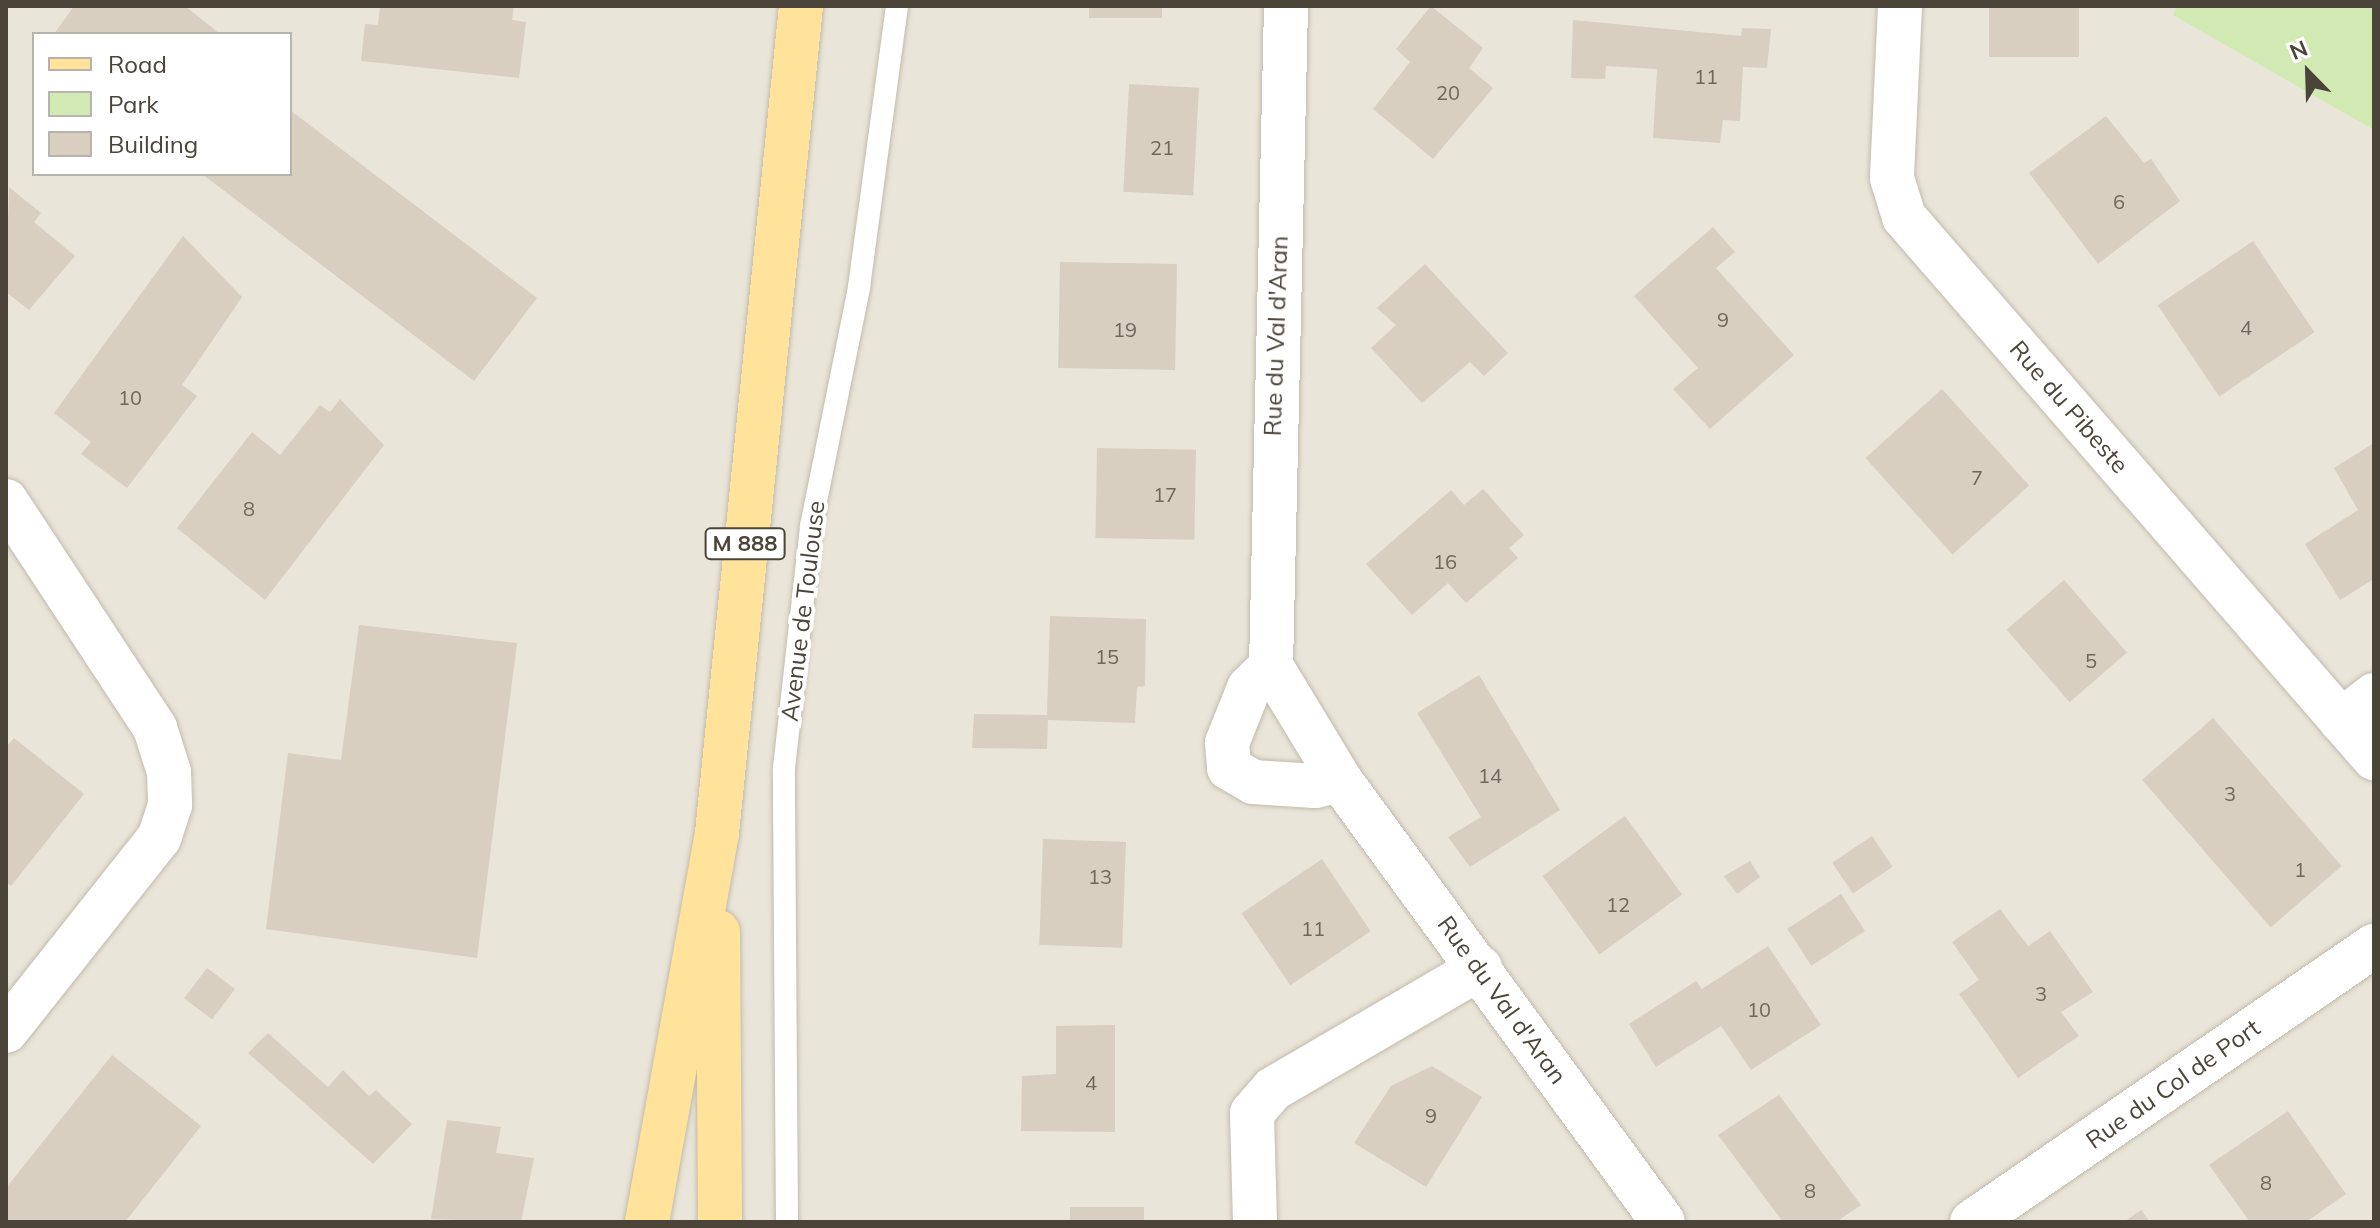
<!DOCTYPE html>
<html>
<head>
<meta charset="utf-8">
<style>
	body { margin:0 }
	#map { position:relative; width:2380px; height:1228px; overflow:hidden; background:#f6f3eb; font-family:Mulish,sans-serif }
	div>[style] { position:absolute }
	.residential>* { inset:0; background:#eae5d9 }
	.green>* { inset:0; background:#d1eab4 }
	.building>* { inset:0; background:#d8cfc0; transform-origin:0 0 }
	.roads { filter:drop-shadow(0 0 2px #c2bbad) drop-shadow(0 0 2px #c2bbad) }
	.service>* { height:22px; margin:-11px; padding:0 11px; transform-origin:11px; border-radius:11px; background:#fff }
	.minor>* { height:44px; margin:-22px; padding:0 22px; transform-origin:22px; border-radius:22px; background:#fff }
	.primary>* { height:44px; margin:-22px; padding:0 22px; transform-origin:22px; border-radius:22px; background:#ffe39b }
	span { translate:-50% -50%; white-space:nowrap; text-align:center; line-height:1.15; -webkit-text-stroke:8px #fff; paint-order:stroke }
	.number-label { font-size:20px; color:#6e675b }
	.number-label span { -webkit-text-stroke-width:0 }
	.shield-label span { padding:2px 6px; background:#fff; border:2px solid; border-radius:6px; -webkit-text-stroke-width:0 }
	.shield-label { font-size:22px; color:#4a4439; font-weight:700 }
	.street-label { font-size:24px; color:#4a4439 }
	.frame { position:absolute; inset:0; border:8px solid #4a4439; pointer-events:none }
	.legend { position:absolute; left:32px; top:32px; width:260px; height:144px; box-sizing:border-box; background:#fff; border:2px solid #b7b4b0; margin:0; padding:10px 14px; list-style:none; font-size:24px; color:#4a4439 }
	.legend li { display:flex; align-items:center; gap:16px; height:40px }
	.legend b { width:40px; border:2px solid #b7b4b0 }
	.north { position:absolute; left:2268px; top:32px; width:80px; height:80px; -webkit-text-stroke:6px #fff; paint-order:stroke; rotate:337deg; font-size:22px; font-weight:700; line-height:32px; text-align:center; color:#4a4439 }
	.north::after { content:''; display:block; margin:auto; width:28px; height:36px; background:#4a4439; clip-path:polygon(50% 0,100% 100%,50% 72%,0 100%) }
</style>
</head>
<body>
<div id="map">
	<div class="residential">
		<i style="clip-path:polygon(evenodd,6px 6px,2374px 6px,2374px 1222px,6px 1222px,6px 6px,34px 34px,290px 34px,290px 174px,34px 174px,34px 34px)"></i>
	</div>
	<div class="green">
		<i style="clip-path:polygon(2178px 6px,2374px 6px,2374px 130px,2173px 15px)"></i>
	</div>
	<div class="building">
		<i style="clip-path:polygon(74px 6px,185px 6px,220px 34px,54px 34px)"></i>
		<i style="clip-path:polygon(380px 6px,514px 6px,512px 20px,526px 22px,519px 78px,361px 61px,365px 24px,378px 25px)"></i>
		<i style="left:1089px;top:6px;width:73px;height:12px"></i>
		<i style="clip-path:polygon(1431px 6px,1483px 48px,1469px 68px,1493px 88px,1433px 159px,1373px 109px,1410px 62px,1396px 49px)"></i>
		<i style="left:1989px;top:6px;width:90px;height:51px"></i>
		<i style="clip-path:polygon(1573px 20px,1741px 36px,1742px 28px,1771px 29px,1767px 68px,1743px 67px,1740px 121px,1723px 120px,1720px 143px,1653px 138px,1657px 69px,1606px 66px,1605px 79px,1571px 78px)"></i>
		<i style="left:1129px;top:84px;width:70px;height:108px;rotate:3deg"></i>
		<i style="clip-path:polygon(290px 110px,537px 298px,474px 381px,202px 174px,290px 174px)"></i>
		<i style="clip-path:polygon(2106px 116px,2144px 163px,2151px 159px,2180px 201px,2098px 264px,2029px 173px)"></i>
		<i style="clip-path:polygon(9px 187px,41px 213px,34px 222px,75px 256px,29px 310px,6px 292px)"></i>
		<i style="clip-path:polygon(1713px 227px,1735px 252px,1716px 268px,1794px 355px,1710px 429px,1673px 389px,1698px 368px,1634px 296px)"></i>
		<i style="clip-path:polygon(183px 236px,242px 297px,182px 385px,197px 396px,127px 488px,81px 454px,91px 442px,54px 413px)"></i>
		<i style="left:2253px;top:241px;width:110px;height:115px;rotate:56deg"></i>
		<i style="left:1060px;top:262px;width:117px;height:106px;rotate:1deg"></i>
		<i style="clip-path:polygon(1425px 264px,1508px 353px,1484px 376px,1470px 362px,1422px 403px,1371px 348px,1396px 325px,1377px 308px)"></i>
		<i style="left:1942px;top:389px;width:130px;height:103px;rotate:48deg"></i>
		<i style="clip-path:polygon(340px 399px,384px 445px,265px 600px,177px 528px,252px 432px,280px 455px,320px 405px,330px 412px)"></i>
		<i style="clip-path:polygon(2374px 443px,2374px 579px,2340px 600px,2305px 544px,2358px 510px,2334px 468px)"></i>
		<i style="left:1097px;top:448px;width:99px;height:90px;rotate:1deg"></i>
		<i style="clip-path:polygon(1483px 489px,1524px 535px,1509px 548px,1518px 558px,1466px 603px,1448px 583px,1412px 615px,1366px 564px,1451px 490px,1464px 505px)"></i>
		<i style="left:2064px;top:580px;width:96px;height:76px;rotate:49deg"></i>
		<i style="clip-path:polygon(1050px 616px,1146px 619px,1145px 686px,1137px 687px,1135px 723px,1048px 720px,1047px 749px,972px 748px,974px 714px,1047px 715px)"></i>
		<i style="clip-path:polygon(359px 625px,517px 643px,477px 958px,266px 929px,288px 753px,341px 760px)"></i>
		<i style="clip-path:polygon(1479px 675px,1560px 810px,1470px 867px,1448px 837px,1481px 817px,1417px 713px)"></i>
		<i style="left:2213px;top:718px;width:196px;height:94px;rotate:49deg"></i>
		<i style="clip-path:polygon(14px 738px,84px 794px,11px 886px,6px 882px,6px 747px)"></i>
		<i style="left:1625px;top:816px;width:97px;height:102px;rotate:54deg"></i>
		<i style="left:1872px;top:836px;width:37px;height:48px;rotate:56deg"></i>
		<i style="left:1043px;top:839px;width:83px;height:106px;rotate:2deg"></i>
		<i style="left:1322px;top:859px;width:87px;height:97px;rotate:56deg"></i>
		<i style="clip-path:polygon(1750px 861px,1760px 877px,1737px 894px,1724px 876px)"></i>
		<i style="left:1841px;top:894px;width:44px;height:64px;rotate:57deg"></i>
		<i style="clip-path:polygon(2000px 909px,2028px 946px,2050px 931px,2093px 992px,2061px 1012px,2079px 1036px,2018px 1078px,1959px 994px,1979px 980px,1952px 942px)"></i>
		<i style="clip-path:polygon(1768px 946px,1821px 1025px,1751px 1070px,1721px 1026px,1656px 1067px,1629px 1024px,1696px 981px,1702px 989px)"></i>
		<i style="left:207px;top:968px;width:35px;height:38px;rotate:37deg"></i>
		<i style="clip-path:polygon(1115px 1025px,1115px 1132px,1021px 1131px,1022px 1076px,1056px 1074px,1056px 1026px)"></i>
		<i style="clip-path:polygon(268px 1033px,328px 1087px,343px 1070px,369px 1096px,376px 1090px,412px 1124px,373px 1164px,248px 1053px)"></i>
		<i style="clip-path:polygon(112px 1055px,201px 1126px,125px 1222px,6px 1222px,6px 1188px)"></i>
		<i style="clip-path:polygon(1432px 1066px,1482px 1097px,1426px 1187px,1354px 1143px,1391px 1086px)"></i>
		<i style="clip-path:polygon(1779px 1095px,1861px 1205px,1836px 1222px,1783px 1222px,1718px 1135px)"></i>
		<i style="clip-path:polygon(2288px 1111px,2346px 1194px,2306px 1222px,2250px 1222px,2209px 1165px)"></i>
		<i style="clip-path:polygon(447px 1120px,501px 1127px,496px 1153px,534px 1158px,521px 1222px,431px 1219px)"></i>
		<i style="left:1070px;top:1207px;width:74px;height:15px"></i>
		<i style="clip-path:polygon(2141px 1210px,2150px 1222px,2124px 1222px)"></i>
	</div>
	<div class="roads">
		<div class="service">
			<i style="left:787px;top:1222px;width:454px;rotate:-90.4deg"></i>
			<i style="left:784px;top:768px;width:244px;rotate:-83.6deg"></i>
			<i style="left:811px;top:526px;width:244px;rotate:-78.6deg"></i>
			<i style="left:859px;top:287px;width:284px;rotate:-82.3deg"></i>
		</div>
		<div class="minor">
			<i style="left:1286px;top:6px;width:660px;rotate:91.3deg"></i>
			<i style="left:1271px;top:666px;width:133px;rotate:58.8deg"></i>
			<i style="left:1340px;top:780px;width:547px;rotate:53.84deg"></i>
			<i style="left:1900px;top:6px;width:172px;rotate:92.7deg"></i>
			<i style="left:1892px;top:178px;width:41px;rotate:72.9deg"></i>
			<i style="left:1904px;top:217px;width:717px;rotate:49.02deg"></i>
			<i style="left:6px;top:501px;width:272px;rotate:56.7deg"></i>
			<i style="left:155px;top:728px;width:46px;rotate:72.3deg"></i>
			<i style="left:169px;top:772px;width:33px;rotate:88deg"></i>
			<i style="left:170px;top:805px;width:35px;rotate:108deg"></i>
			<i style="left:159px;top:838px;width:246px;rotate:128.4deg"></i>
			<i style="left:1271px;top:666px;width:31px;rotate:135deg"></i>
			<i style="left:1249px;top:688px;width:59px;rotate:111.8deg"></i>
			<i style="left:1227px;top:743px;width:25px;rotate:85deg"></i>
			<i style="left:1229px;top:768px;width:28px;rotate:30deg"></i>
			<i style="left:1253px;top:782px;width:62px;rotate:3.7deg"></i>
			<i style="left:1315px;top:786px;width:26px;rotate:-13deg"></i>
			<i style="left:2341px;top:721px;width:42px;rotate:-38.2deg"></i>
			<i style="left:1255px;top:1222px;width:109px;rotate:-91.6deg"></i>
			<i style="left:1252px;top:1113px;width:32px;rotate:-49deg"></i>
			<i style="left:1273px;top:1089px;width:240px;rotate:-30.3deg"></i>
			<i style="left:1972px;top:1222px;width:488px;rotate:-34.5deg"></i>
		</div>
		<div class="primary">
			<i style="left:718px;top:932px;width:290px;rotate:89.6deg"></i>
			<i style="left:647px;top:1222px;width:395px;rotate:-79.8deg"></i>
			<i style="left:717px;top:833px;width:831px;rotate:-84.2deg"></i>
		</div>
	</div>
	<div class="number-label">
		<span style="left:1706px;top:76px">11</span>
		<span style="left:1448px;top:92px">20</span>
		<span style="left:1162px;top:147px">21</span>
		<span style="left:2119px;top:201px">6</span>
		<span style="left:1723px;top:319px">9</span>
		<span style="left:2246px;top:327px">4</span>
		<span style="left:1125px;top:329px">19</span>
		<span style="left:130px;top:397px">10</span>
		<span style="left:1977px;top:477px">7</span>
		<span style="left:1165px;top:494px">17</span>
		<span style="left:249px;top:508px">8</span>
		<span style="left:1445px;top:561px">16</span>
		<span style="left:1107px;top:656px">15</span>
		<span style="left:2091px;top:660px">5</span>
		<span style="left:1490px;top:775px">14</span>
		<span style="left:2230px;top:793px">3</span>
		<span style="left:2300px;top:869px">1</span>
		<span style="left:1100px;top:876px">13</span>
		<span style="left:1618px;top:904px">12</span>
		<span style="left:1313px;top:928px">11</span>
		<span style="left:2041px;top:993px">3</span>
		<span style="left:1759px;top:1009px">10</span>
		<span style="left:1091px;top:1082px">4</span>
		<span style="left:1431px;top:1115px">9</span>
		<span style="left:2266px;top:1182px">8</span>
		<span style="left:1810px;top:1190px">8</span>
	</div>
	<div class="shield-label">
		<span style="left:745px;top:544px">M 888</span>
	</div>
	<div class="street-label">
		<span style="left:1276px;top:336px;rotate:-88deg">Rue du Val d'Aran</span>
		<span style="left:2069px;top:407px;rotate:49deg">Rue du Pibeste</span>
		<span style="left:803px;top:611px;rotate:-83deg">Avenue de Toulouse</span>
		<span style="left:1502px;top:1000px;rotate:54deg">Rue du Val d'Aran</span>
		<span style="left:2173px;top:1084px;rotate:-35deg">Rue du Col de Port</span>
	</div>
	<div class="frame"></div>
	<ul class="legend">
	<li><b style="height:10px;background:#ffe39b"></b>Road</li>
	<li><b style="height:22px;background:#d1eab4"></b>Park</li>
	<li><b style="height:22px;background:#d8cfc0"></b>Building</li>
	</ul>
	<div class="north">N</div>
</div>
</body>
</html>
